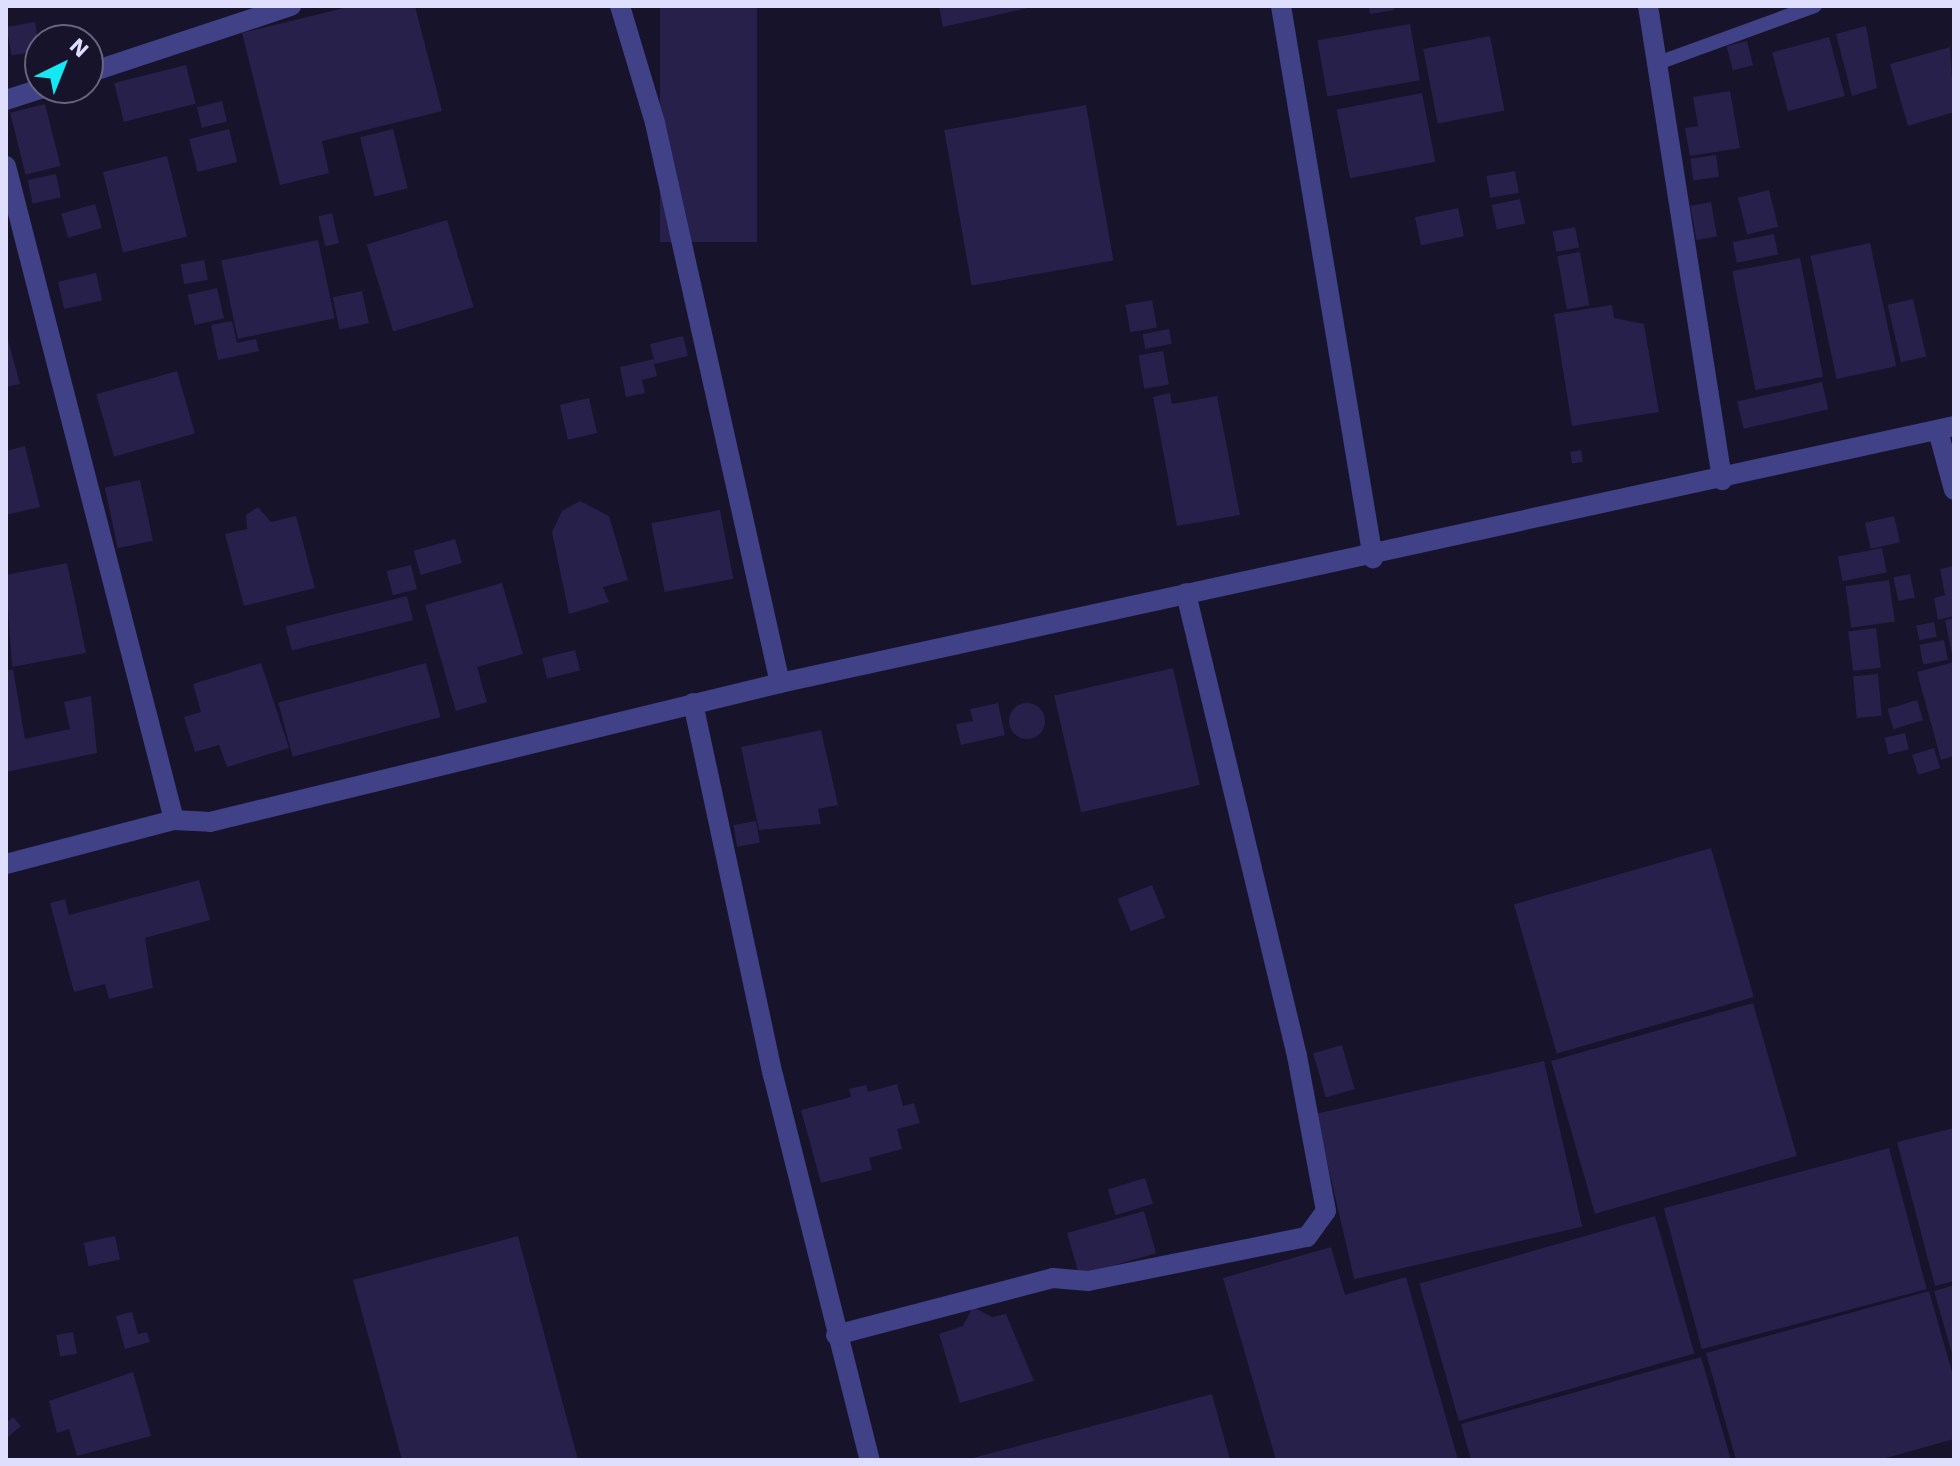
<!DOCTYPE html>
<html>
<head>
<meta charset="utf-8">
<style>
	body { margin:0 }
	#map { position:relative; width:1960px; height:1466px; overflow:hidden; background:#16132b; font-family:"Work Sans",sans-serif }
	div>[style] { position:absolute }
	.building>* { inset:0; background:#26204b; transform-origin:0 0 }
	.round { border-radius:50% }
	.service>* { height:14px; margin:-7px; padding:0 7px; transform-origin:7px; border-radius:7px; background:#404187 }
	.minor>* { height:20px; margin:-10px; padding:0 10px; transform-origin:10px; border-radius:10px; background:#404187 }
	span { translate:-50% -50%; white-space:nowrap; text-align:center; line-height:1.15; -webkit-text-stroke:6px #16132b; paint-order:stroke }
	.frame { position:absolute; inset:0; border:8px solid #e0defd; pointer-events:none }
	.north { position:absolute; left:24px; top:24px; width:80px; height:80px; box-sizing:border-box; background:#16132b; border:2px solid #67647f; border-radius:50%; rotate:43deg; font-size:22px; font-weight:700; line-height:32px; text-align:center; color:#e0defd }
	.north::after { content:''; display:block; margin:auto; width:28px; height:36px; background:#14e9f3; clip-path:polygon(50% 0,100% 100%,50% 72%,0 100%) }
</style>
</head>
<body>
<div id="map">
	<div class="building">
		<i style="clip-path:polygon(352px 6px,415px 6px,442px 111px,322px 141px,329px 173px,280px 185px,242px 33px)"></i>
		<i style="left:660px;top:6px;width:97px;height:236px"></i>
		<i style="clip-path:polygon(939px 6px,1032px 6px,1033px 7px,943px 27px)"></i>
		<i style="clip-path:polygon(1369px 6px,1393px 6px,1394px 10px,1370px 14px)"></i>
		<i style="left:35px;top:22px;width:29px;height:29px;rotate:80deg"></i>
		<i style="left:1410px;top:24px;width:57px;height:94px;rotate:80deg"></i>
		<i style="clip-path:polygon(1866px 26px,1877px 88px,1852px 96px,1836px 34px)"></i>
		<i style="left:1490px;top:36px;width:76px;height:68px;rotate:79deg"></i>
		<i style="left:1829px;top:37px;width:61px;height:59px;rotate:75deg"></i>
		<i style="left:1747px;top:41px;width:25px;height:21px;rotate:76deg"></i>
		<i style="clip-path:polygon(1950px 47px,1954px 112px,1908px 126px,1890px 64px)"></i>
		<i style="left:186px;top:65px;width:40px;height:74px;rotate:76deg"></i>
		<i style="clip-path:polygon(1730px 91px,1740px 148px,1690px 156px,1685px 128px,1698px 126px,1693px 97px)"></i>
		<i style="left:1422px;top:93px;width:70px;height:87px;rotate:79deg"></i>
		<i style="left:222px;top:101px;width:21px;height:26px;rotate:76deg"></i>
		<i style="left:45px;top:104px;width:64px;height:36px;rotate:76deg"></i>
		<i style="left:1086px;top:105px;width:158px;height:144px;rotate:80deg"></i>
		<i style="left:229px;top:129px;width:34px;height:41px;rotate:76deg"></i>
		<i style="left:393px;top:129px;width:61px;height:34px;rotate:76deg"></i>
		<i style="left:1716px;top:155px;width:22px;height:26px;rotate:82deg"></i>
		<i style="left:167px;top:156px;width:83px;height:66px;rotate:76deg"></i>
		<i style="left:1515px;top:171px;width:22px;height:29px;rotate:80deg"></i>
		<i style="left:56px;top:174px;width:24px;height:29px;rotate:78deg"></i>
		<i style="left:1769px;top:190px;width:38px;height:32px;rotate:76deg"></i>
		<i style="left:1520px;top:199px;width:25px;height:29px;rotate:78deg"></i>
		<i style="left:1711px;top:202px;width:35px;height:21px;rotate:80deg"></i>
		<i style="left:95px;top:204px;width:25px;height:35px;rotate:74deg"></i>
		<i style="left:1458px;top:208px;width:29px;height:44px;rotate:78deg"></i>
		<i style="left:332px;top:213px;width:31px;height:14px;rotate:77deg"></i>
		<i style="left:447px;top:220px;width:91px;height:84px;rotate:73deg"></i>
		<i style="left:1575px;top:227px;width:21px;height:23px;rotate:79deg"></i>
		<i style="left:1774px;top:234px;width:21px;height:42px;rotate:79deg"></i>
		<i style="left:318px;top:240px;width:80px;height:99px;rotate:78deg"></i>
		<i style="left:1870px;top:243px;width:126px;height:61px;rotate:78deg"></i>
		<i style="left:1580px;top:252px;width:54px;height:23px;rotate:80deg"></i>
		<i style="left:1800px;top:258px;width:121px;height:69px;rotate:79deg"></i>
		<i style="left:204px;top:260px;width:20px;height:24px;rotate:79deg"></i>
		<i style="left:96px;top:273px;width:28px;height:39px;rotate:77deg"></i>
		<i style="left:217px;top:288px;width:31px;height:30px;rotate:77deg"></i>
		<i style="left:362px;top:291px;width:33px;height:30px;rotate:78deg"></i>
		<i style="left:1913px;top:299px;width:59px;height:26px;rotate:77deg"></i>
		<i style="left:1152px;top:300px;width:28px;height:27px;rotate:80deg"></i>
		<i style="clip-path:polygon(1612px 305px,1614px 318px,1644px 324px,1659px 412px,1572px 426px,1554px 314px)"></i>
		<i style="clip-path:polygon(232px 321px,237px 343px,256px 339px,259px 351px,218px 360px,211px 325px)"></i>
		<i style="left:1169px;top:329px;width:15px;height:27px;rotate:79deg"></i>
		<i style="clip-path:polygon(6px 333px,20px 384px,6px 387px)"></i>
		<i style="clip-path:polygon(683px 336px,688px 356px,654px 364px,657px 376px,642px 380px,645px 393px,626px 397px,620px 367px,654px 359px,650px 344px)"></i>
		<i style="left:1163px;top:351px;width:34px;height:25px;rotate:80deg"></i>
		<i style="left:177px;top:371px;width:65px;height:84px;rotate:74deg"></i>
		<i style="left:1822px;top:382px;width:28px;height:87px;rotate:77deg"></i>
		<i style="clip-path:polygon(1170px 393px,1172px 404px,1217px 396px,1240px 515px,1177px 526px,1153px 397px)"></i>
		<i style="left:589px;top:398px;width:36px;height:30px;rotate:77deg"></i>
		<i style="clip-path:polygon(25px 446px,40px 507px,6px 515px,6px 451px)"></i>
		<i style="left:1581px;top:450px;width:12px;height:11px;rotate:81deg"></i>
		<i style="left:140px;top:480px;width:62px;height:36px;rotate:78deg"></i>
		<i style="clip-path:polygon(580px 501px,609px 516px,628px 580px,603px 587px,609px 602px,569px 614px,552px 532px,562px 511px)"></i>
		<i style="clip-path:polygon(258px 507px,271px 522px,296px 516px,315px 588px,244px 606px,225px 534px,247px 529px,246px 515px)"></i>
		<i style="left:720px;top:510px;width:70px;height:70px;rotate:79deg"></i>
		<i style="left:1894px;top:516px;width:27px;height:30px;rotate:77deg"></i>
		<i style="left:455px;top:539px;width:25px;height:43px;rotate:74deg"></i>
		<i style="left:1882px;top:548px;width:25px;height:45px;rotate:79deg"></i>
		<i style="clip-path:polygon(67px 563px,86px 653px,12px 667px,6px 575px)"></i>
		<i style="left:411px;top:565px;width:25px;height:25px;rotate:76deg"></i>
		<i style="clip-path:polygon(1954px 566px,1954px 616px,1938px 620px,1934px 598px,1945px 595px,1940px 569px)"></i>
		<i style="left:1910px;top:574px;width:24px;height:17px;rotate:78deg"></i>
		<i style="left:1889px;top:580px;width:42px;height:44px;rotate:82deg"></i>
		<i style="clip-path:polygon(502px 583px,523px 654px,477px 667px,487px 702px,456px 711px,425px 605px)"></i>
		<i style="left:407px;top:596px;width:25px;height:125px;rotate:76deg"></i>
		<i style="clip-path:polygon(1954px 618px,1954px 659px,1953px 659px,1945px 620px)"></i>
		<i style="left:1934px;top:622px;width:15px;height:18px;rotate:79deg"></i>
		<i style="left:1876px;top:628px;width:40px;height:28px;rotate:83deg"></i>
		<i style="left:1944px;top:640px;width:20px;height:25px;rotate:79deg"></i>
		<i style="left:575px;top:650px;width:21px;height:34px;rotate:76deg"></i>
		<i style="clip-path:polygon(1954px 662px,1954px 756px,1941px 760px,1917px 672px)"></i>
		<i style="clip-path:polygon(261px 663px,289px 748px,227px 767px,219px 745px,195px 752px,184px 717px,201px 712px,193px 684px)"></i>
		<i style="left:426px;top:663px;width:56px;height:153px;rotate:75deg"></i>
		<i style="left:1173px;top:668px;width:120px;height:122px;rotate:77deg"></i>
		<i style="clip-path:polygon(13px 669px,25px 739px,70px 729px,64px 702px,91px 696px,97px 753px,6px 772px,6px 671px)"></i>
		<i style="left:1878px;top:674px;width:42px;height:25px;rotate:85deg"></i>
		<i style="left:1917px;top:700px;width:21px;height:31px;rotate:73deg"></i>
		<i style="clip-path:polygon(998px 703px,1005px 735px,961px 745px,956px 724px,973px 721px,970px 709px)"></i>
		<i class="round" style="left:1009px;top:703px;width:36px;height:36px"></i>
		<i style="clip-path:polygon(821px 730px,838px 805px,818px 809px,821px 824px,759px 830px,741px 747px)"></i>
		<i style="left:1905px;top:733px;width:17px;height:21px;rotate:77deg"></i>
		<i style="left:1934px;top:748px;width:21px;height:23px;rotate:73deg"></i>
		<i style="left:756px;top:821px;width:22px;height:23px;rotate:80deg"></i>
		<i style="left:1711px;top:848px;width:155px;height:205px;rotate:74deg"></i>
		<i style="clip-path:polygon(199px 880px,210px 920px,145px 938px,153px 988px,109px 999px,105px 984px,74px 992px,50px 903px,65px 899px,69px 915px)"></i>
		<i style="left:1152px;top:885px;width:35px;height:37px;rotate:68deg"></i>
		<i style="left:1753px;top:1003px;width:159px;height:210px;rotate:74deg"></i>
		<i style="left:1342px;top:1045px;width:46px;height:30px;rotate:74deg"></i>
		<i style="left:1544px;top:1061px;width:170px;height:234px;rotate:77deg"></i>
		<i style="clip-path:polygon(897px 1084px,903px 1106px,914px 1103px,920px 1123px,897px 1129px,902px 1149px,869px 1158px,872px 1170px,821px 1183px,801px 1110px,851px 1097px,849px 1089px,866px 1085px,868px 1092px)"></i>
		<i style="clip-path:polygon(1954px 1128px,1954px 1281px,1935px 1286px,1897px 1142px)"></i>
		<i style="left:1889px;top:1148px;width:146px;height:233px;rotate:75deg"></i>
		<i style="left:1145px;top:1178px;width:27px;height:39px;rotate:73deg"></i>
		<i style="left:1144px;top:1211px;width:44px;height:80px;rotate:74deg"></i>
		<i style="left:1655px;top:1216px;width:143px;height:245px;rotate:74deg"></i>
		<i style="left:115px;top:1236px;width:24px;height:32px;rotate:78deg"></i>
		<i style="clip-path:polygon(518px 1236px,578px 1460px,402px 1460px,353px 1280px)"></i>
		<i style="clip-path:polygon(1331px 1247px,1345px 1295px,1406px 1277px,1458px 1460px,1276px 1460px,1223px 1278px)"></i>
		<i style="clip-path:polygon(1954px 1285px,1954px 1357px,1953px 1357px,1934px 1291px)"></i>
		<i style="clip-path:polygon(1929px 1291px,1954px 1379px,1954px 1439px,1879px 1460px,1736px 1460px,1706px 1353px)"></i>
		<i style="clip-path:polygon(973px 1307px,992px 1317px,1006px 1314px,1034px 1381px,960px 1403px,939px 1334px,963px 1326px)"></i>
		<i style="clip-path:polygon(132px 1312px,138px 1334px,147px 1332px,150px 1342px,125px 1349px,116px 1316px)"></i>
		<i style="left:73px;top:1332px;width:22px;height:17px;rotate:80deg"></i>
		<i style="clip-path:polygon(1701px 1357px,1731px 1460px,1471px 1460px,1461px 1424px)"></i>
		<i style="clip-path:polygon(133px 1372px,151px 1436px,77px 1456px,69px 1429px,57px 1433px,49px 1401px)"></i>
		<i style="clip-path:polygon(1212px 1394px,1230px 1460px,969px 1460px,969px 1459px)"></i>
		<i style="clip-path:polygon(13px 1417px,21px 1426px,8px 1437px,6px 1423px)"></i>
	</div>
	<div class="service">
		<i style="left:1658px;top:63px;width:167px;rotate:-20deg"></i>
	</div>
	<div class="minor">
		<i style="left:620px;top:6px;width:122px;rotate:73.3deg"></i>
		<i style="left:655px;top:123px;width:574px;rotate:77.42deg"></i>
		<i style="left:1281px;top:6px;width:560px;rotate:80.54deg"></i>
		<i style="left:1648px;top:6px;width:480px;rotate:81.1deg"></i>
		<i style="left:88px;top:73px;width:214px;rotate:-18.3deg"></i>
		<i style="left:6px;top:100px;width:39px;rotate:-18deg"></i>
		<i style="left:6px;top:166px;width:675px;rotate:75.59deg"></i>
		<i style="left:1938px;top:431px;width:61px;rotate:74.8deg"></i>
		<i style="left:693px;top:703px;width:381px;rotate:77.9deg"></i>
		<i style="left:773px;top:1075px;width:397px;rotate:75.9deg"></i>
		<i style="left:6px;top:864px;width:174px;rotate:-14.7deg"></i>
		<i style="left:174px;top:820px;width:36px;rotate:3deg"></i>
		<i style="left:210px;top:822px;width:587px;rotate:-13.7deg"></i>
		<i style="left:780px;top:683px;width:1202px;rotate:-12.35deg"></i>
		<i style="left:836px;top:1335px;width:224px;rotate:-14.7deg"></i>
		<i style="left:1053px;top:1278px;width:35px;rotate:5deg"></i>
		<i style="left:1088px;top:1281px;width:223px;rotate:-11.4deg"></i>
		<i style="left:1307px;top:1237px;width:32px;rotate:-54deg"></i>
		<i style="left:1326px;top:1211px;width:158px;rotate:-100.6deg"></i>
		<i style="left:1297px;top:1056px;width:476px;rotate:-103.5deg"></i>
	</div>
	<div class="frame"></div>
	<div class="north">N</div>
</div>
</body>
</html>
